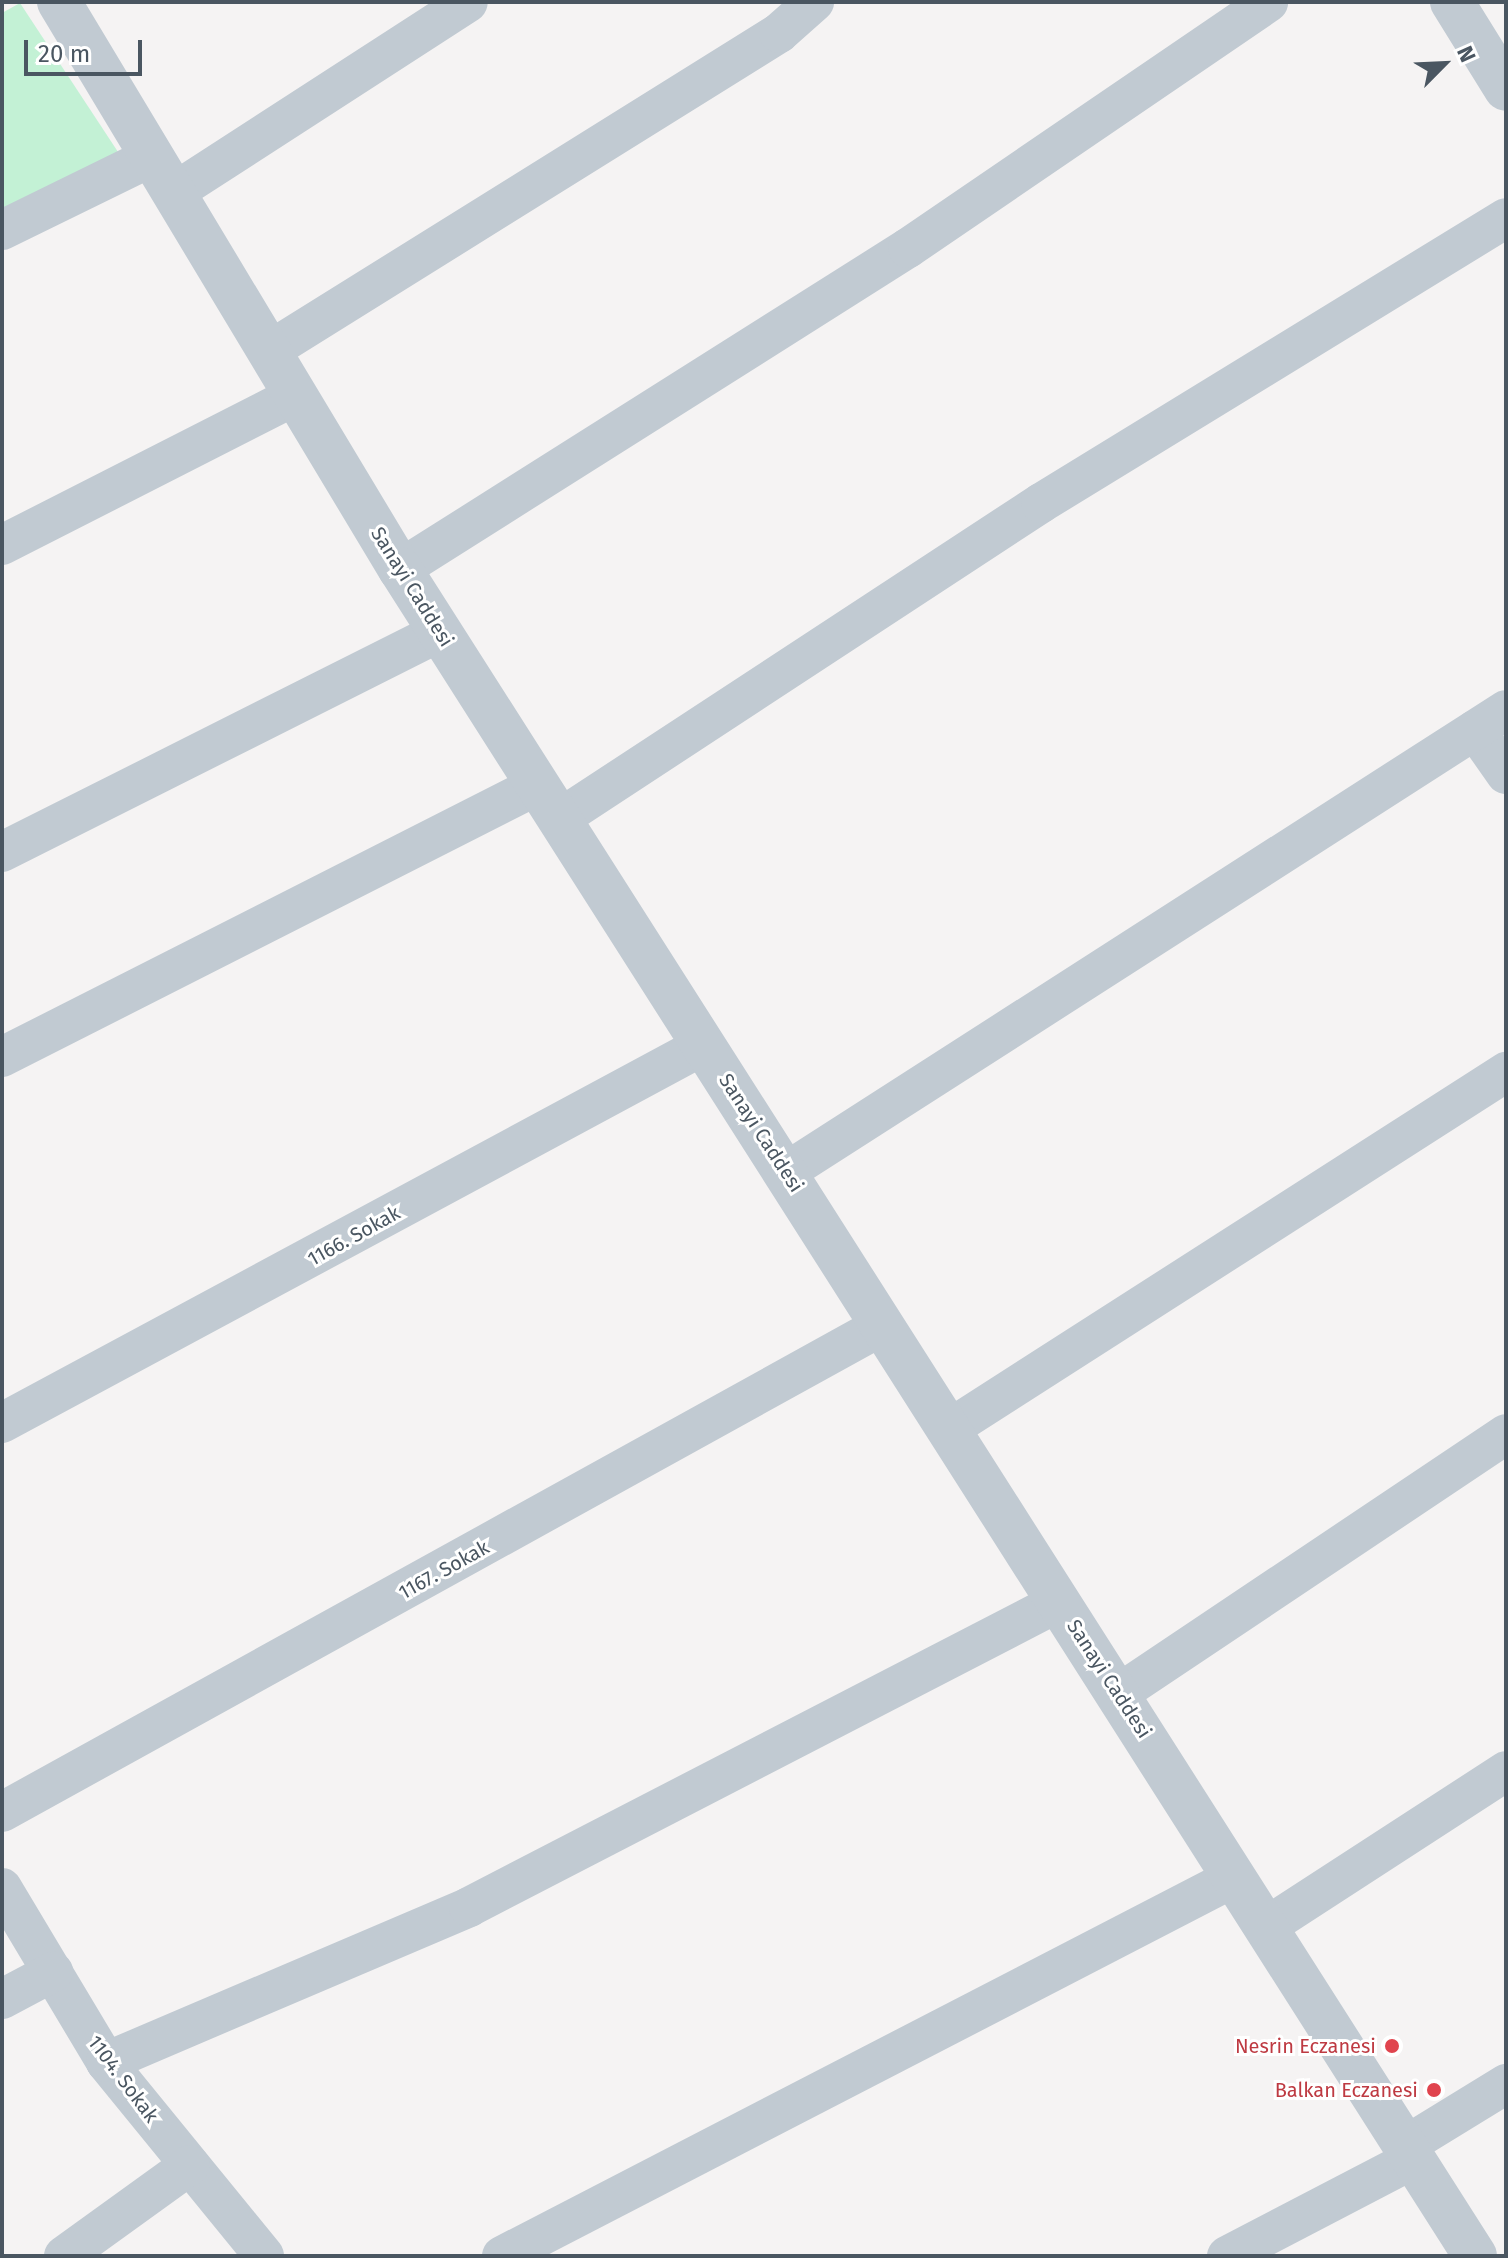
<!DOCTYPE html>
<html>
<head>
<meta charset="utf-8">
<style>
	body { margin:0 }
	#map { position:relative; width:1508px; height:2258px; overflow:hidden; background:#f5f3f3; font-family:"Fira Sans",sans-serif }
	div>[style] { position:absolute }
	.green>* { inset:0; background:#c3f1d5 }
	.minor>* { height:40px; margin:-20px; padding:0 20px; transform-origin:20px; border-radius:20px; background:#c1cad2 }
	.tertiary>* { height:44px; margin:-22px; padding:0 22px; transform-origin:22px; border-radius:22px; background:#c1cad2 }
	.dots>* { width:22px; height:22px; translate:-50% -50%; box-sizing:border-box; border:4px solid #fff; border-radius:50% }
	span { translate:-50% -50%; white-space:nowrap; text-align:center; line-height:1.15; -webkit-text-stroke:6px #fff; paint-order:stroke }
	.street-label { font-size:20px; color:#4a5661 }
	.health-label { font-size:20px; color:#be3a42 }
	.right { translate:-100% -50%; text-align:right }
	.frame { position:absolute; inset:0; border:4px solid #4a5661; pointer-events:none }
	.north { position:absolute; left:1404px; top:24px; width:80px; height:80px; -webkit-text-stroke:6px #fff; paint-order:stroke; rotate:66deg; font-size:22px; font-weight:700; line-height:32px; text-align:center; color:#4a5661 }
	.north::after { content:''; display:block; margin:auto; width:28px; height:36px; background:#4a5661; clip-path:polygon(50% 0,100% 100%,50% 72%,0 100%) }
	.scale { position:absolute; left:24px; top:40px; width:118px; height:36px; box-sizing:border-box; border:4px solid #4a5661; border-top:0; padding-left:10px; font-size:24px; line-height:28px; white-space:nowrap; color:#4a5661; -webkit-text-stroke:6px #fff; paint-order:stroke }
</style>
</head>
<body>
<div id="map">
	<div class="green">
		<i style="clip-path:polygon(20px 3px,122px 158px,2px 216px,2px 13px)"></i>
	</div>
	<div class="minor">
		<i style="left:173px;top:193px;width:351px;rotate:-32.9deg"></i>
		<i style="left:2px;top:230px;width:166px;rotate:-26.1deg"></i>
		<i style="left:269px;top:351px;width:601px;rotate:-31.94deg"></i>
		<i style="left:779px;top:33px;width:47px;rotate:-41.5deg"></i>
		<i style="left:2px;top:545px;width:329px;rotate:-27deg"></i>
		<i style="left:400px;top:569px;width:601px;rotate:-32.29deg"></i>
		<i style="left:908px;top:248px;width:436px;rotate:-34.3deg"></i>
		<i style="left:1475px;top:730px;width:54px;rotate:54.8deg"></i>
		<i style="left:559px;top:819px;width:576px;rotate:-33.25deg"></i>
		<i style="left:1041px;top:503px;width:545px;rotate:-31.5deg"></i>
		<i style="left:2px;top:852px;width:490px;rotate:-26.7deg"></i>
		<i style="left:2px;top:1057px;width:601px;rotate:-26.91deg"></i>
		<i style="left:786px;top:1172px;width:855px;rotate:-32.69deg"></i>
		<i style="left:2px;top:1423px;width:797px;rotate:-28.3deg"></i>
		<i style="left:949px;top:1429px;width:662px;rotate:-32.66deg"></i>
		<i style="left:1118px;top:1694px;width:467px;rotate:-33.8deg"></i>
		<i style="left:2px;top:1812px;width:1007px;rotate:-28.93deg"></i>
		<i style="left:2px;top:1888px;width:203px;rotate:59.1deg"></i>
		<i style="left:106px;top:2062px;width:250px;rotate:50.8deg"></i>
		<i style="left:1266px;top:1927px;width:286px;rotate:-33deg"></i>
		<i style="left:2px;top:1999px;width:58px;rotate:-27.9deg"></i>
		<i style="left:106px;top:2062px;width:395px;rotate:-23.1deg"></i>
		<i style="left:469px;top:1907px;width:664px;rotate:-27.34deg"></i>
		<i style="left:1405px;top:2146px;width:119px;rotate:-31.5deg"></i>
		<i style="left:64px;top:2256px;width:155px;rotate:-35.8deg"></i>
		<i style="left:502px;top:2256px;width:825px;rotate:-27.34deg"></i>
		<i style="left:1227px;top:2256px;width:210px;rotate:-27.5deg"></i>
	</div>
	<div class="tertiary">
		<i style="left:59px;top:2px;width:662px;rotate:58.98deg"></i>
		<i style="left:400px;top:569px;width:2000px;rotate:57.49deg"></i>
		<i style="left:1452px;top:2px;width:102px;rotate:58.2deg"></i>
	</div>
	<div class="dots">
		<i style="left:1392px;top:2046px;background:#e0444e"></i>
		<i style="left:1434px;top:2090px;background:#e0444e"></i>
	</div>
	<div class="street-label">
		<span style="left:412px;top:587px;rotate:58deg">Sanayi Caddesi</span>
		<span style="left:761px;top:1133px;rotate:57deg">Sanayi Caddesi</span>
		<span style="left:354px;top:1236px;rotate:-29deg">1166. Sokak</span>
		<span style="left:444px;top:1570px;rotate:-29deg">1167. Sokak</span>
		<span style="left:1109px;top:1679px;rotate:57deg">Sanayi Caddesi</span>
		<span style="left:123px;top:2079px;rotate:53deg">1104. Sokak</span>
	</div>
	<div class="health-label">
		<span class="right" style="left:1376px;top:2046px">Nesrin Eczanesi</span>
		<span class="right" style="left:1418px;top:2090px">Balkan Eczanesi</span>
	</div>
	<div class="frame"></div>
	<div class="north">N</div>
	<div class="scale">20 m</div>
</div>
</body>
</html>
